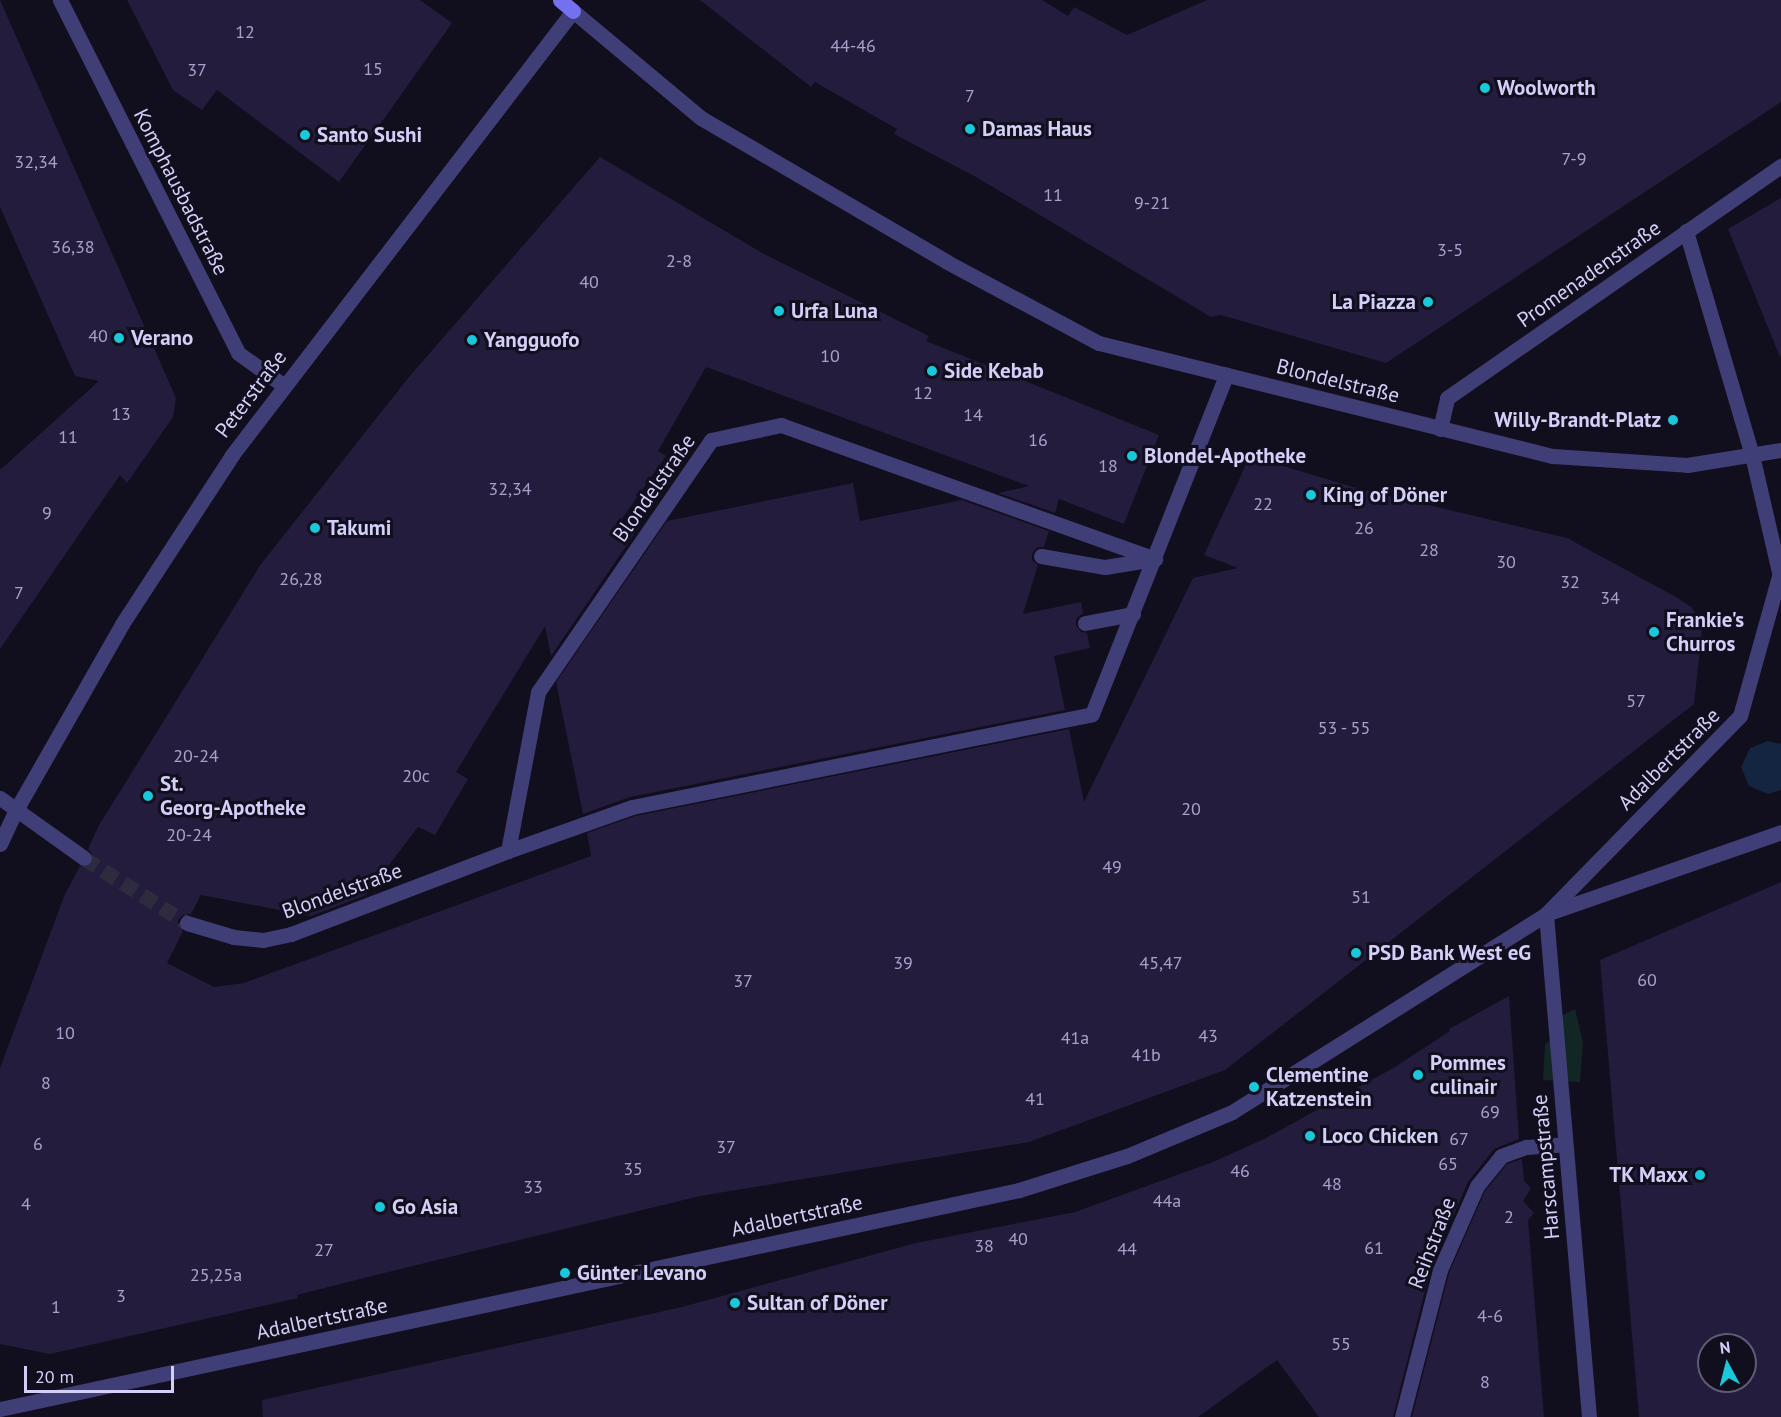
<!DOCTYPE html>
<html>
<head>
<meta charset="utf-8">
<style>
	body { margin:0 }
	#map { position:relative; width:1781px; height:1417px; overflow:hidden; background:#110e1d; font-family:"PT Sans",sans-serif }
	div>[style] { position:absolute }
	.green>* { inset:0; background:#122625 }
	.water>* { inset:0; background:#132541 }
	.building>* { inset:0; background:#231c3c }
	.street-tunnel>* { height:15px; margin-top:-7.5px; transform-origin:0; background:repeating-linear-gradient(90deg,#2e2b3e 0 15px,transparent 0 23px) }
	.lane>* { height:15px; margin:-7.5px; padding:0 7.5px; transform-origin:7.5px; border-radius:7.5px; background:#403e77 }
	.street>* { height:15px; margin:-7.5px; padding:0 7.5px; transform-origin:7.5px; border-radius:7.5px; background:#403e77 }
	.secondary>* { height:15px; margin:-7.5px; padding:0 7.5px; transform-origin:7.5px; border-radius:7.5px; background:#7471ef }
	.dots>* { width:16px; height:16px; translate:-50% -50%; box-sizing:border-box; border:3px solid #110e1d; border-radius:50% }
	span { translate:-50% -50%; white-space:nowrap; text-align:center; line-height:1.15; -webkit-text-stroke:6px #110e1d; paint-order:stroke }
	.number-label { font-size:18px; color:#a8a2ca }
	.number-label span { -webkit-text-stroke-width:0 }
	.poi-label { font-size:21px; color:#d4cff9; font-weight:700 }
	.left { translate:0 -50%; text-align:left }
	.right { translate:-100% -50%; text-align:right }
	.street-label { font-size:21px; color:#d4cff9 }
	.north { position:absolute; left:1697px; top:1333px; width:60px; height:60px; box-sizing:border-box; background:#110e1d; border:2px solid #5f5b75; border-radius:50%; rotate:353deg; font-size:16px; font-weight:700; line-height:24px; text-align:center; color:#d4cff9 }
	.north::after { content:''; display:block; margin:auto; width:21px; height:27px; background:#19c8db; clip-path:polygon(50% 0,100% 100%,50% 72%,0 100%) }
	.scale { position:absolute; left:24px; top:1366px; width:150px; height:27px; box-sizing:border-box; border:3px solid #d4cff9; border-top:0; padding-left:8px; font-size:18px; line-height:21px; white-space:nowrap; color:#d4cff9; -webkit-text-stroke:4px #110e1d; paint-order:stroke }
</style>
</head>
<body>
<div id="map">
	<div class="green">
		<i style="clip-path:polygon(1575px 1009px,1583px 1042px,1580px 1082px,1543px 1080px,1545px 1044px,1561px 1033px,1550px 1021px)"></i>
	</div>
	<div class="water">
		<i style="clip-path:polygon(1768px 741px,1781px 744px,1781px 790px,1768px 794px,1749px 786px,1741px 767px,1750px 748px)"></i>
	</div>
	<div class="building">
		<i style="clip-path:polygon(0 0,176px 398px,173px 417px,127px 483px,120px 475px,0 649px,0 470px,99px 381px,75px 376px,0 207px)"></i>
		<i style="clip-path:polygon(127px 0,420px 0,452px 23px,339px 182px,217px 90px,202px 110px,173px 90px)"></i>
		<i style="clip-path:polygon(700px 0,1042px 0,1068px 16px,1074px 7px,1127px 35px,1207px 0,1781px 0,1781px 102px,1386px 363px,1221px 315px,1211px 317px,976px 177px,894px 134px,897px 129px,815px 82px,811px 87px)"></i>
		<i style="clip-path:polygon(600px 157px,764px 254px,929px 336px,926px 341px,1159px 435px,1124px 524px,1059px 499px,1055px 513px,998px 493px,1029px 486px,706px 367px,658px 451px,666px 456px,612px 533px,639px 527px,551px 656px,545px 626px,456px 772px,468px 779px,435px 835px,418px 827px,366px 895px,311px 916px,201px 895px,191px 914px,184px 914px,178px 920px,178px 926px,183px 931px,167px 963px,214px 987px,244px 983px,591px 856px,587px 833px,635px 816px,1069px 729px,1084px 802px,1193px 578px,1238px 568px,1204px 555px,1250px 456px,1353px 487px,1567px 538px,1676px 597px,1691px 607px,1699px 617px,1702px 629px,1694px 704px,1225px 1070px,1029px 1142px,700px 1196px,372px 1276px,297px 1295px,298px 1298px,50px 1354px,0 1344px,0 1068px,65px 894px,80px 866px,87px 867px,92px 863px,93px 855px,88px 849px,98px 827px,261px 564px,409px 377px)"></i>
		<i style="clip-path:polygon(1781px 198px,1781px 356px,1780px 357px,1728px 229px)"></i>
		<i style="clip-path:polygon(853px 483px,860px 521px,962px 500px,1049px 531px,1044px 547px,1037px 547px,1032px 554px,1032px 560px,1038px 565px,1023px 614px,1081px 602px,1083px 613px,1076px 619px,1076px 625px,1081px 632px,1087px 633px,1090px 648px,1054px 656px,1065px 710px,630px 797px,583px 814px,556px 682px,667px 521px)"></i>
		<i style="clip-path:polygon(evenodd,1781px 882px,1781px 1417px,1639px 1417px,1600px 960px,1781px 882px,1709px 1345px,1745px 1345px,1745px 1381px,1709px 1381px,1709px 1345px)"></i>
		<i style="clip-path:polygon(1509px 996px,1519px 1139px,1494px 1149px,1468px 1182px,1431px 1267px,1393px 1417px,1319px 1417px,1277px 1360px,1198px 1417px,263px 1417px,262px 1400px,682px 1307px,916px 1243px,1075px 1212px,1213px 1162px,1266px 1138px,1395px 1067px,1450px 1031px,1449px 1029px)"></i>
		<i style="clip-path:polygon(1522px 1159px,1524px 1181px,1531px 1188px,1523px 1201px,1534px 1213px,1528px 1220px,1544px 1417px,1412px 1417px,1449px 1273px,1485px 1191px,1507px 1164px)"></i>
	</div>
	<div class="street-tunnel">
		<i style="left:84px;top:858px;width:122px;rotate:32.3deg"></i>
	</div>
	<div class="lane">
		<i style="left:1041px;top:556px;width:65px;rotate:9.8deg"></i>
		<i style="left:1105px;top:567px;width:51px;rotate:-9.1deg"></i>
		<i style="left:1085px;top:623px;width:49px;rotate:-10.6deg"></i>
	</div>
	<div class="street">
		<i style="left:60px;top:0;width:395px;rotate:63.2deg"></i>
		<i style="left:238px;top:353px;width:55px;rotate:35.4deg"></i>
		<i style="left:1686px;top:231px;width:234px;rotate:73.6deg"></i>
		<i style="left:1752px;top:455px;width:129px;rotate:77deg"></i>
		<i style="left:1440px;top:429px;width:32px;rotate:-77deg"></i>
		<i style="left:1447px;top:398px;width:407px;rotate:-34.8deg"></i>
		<i style="left:0;top:798px;width:103px;rotate:35.5deg"></i>
		<i style="left:0;top:844px;width:38px;rotate:-65deg"></i>
		<i style="left:16px;top:810px;width:214px;rotate:-60.3deg"></i>
		<i style="left:122px;top:624px;width:202px;rotate:-56.9deg"></i>
		<i style="left:232px;top:455px;width:560px;rotate:-52.48deg"></i>
		<i style="left:573px;top:11px;width:167px;rotate:39.9deg"></i>
		<i style="left:701px;top:118px;width:285px;rotate:30.3deg"></i>
		<i style="left:947px;top:262px;width:172px;rotate:28.1deg"></i>
		<i style="left:1099px;top:343px;width:468px;rotate:14deg"></i>
		<i style="left:1553px;top:456px;width:134px;rotate:3.8deg"></i>
		<i style="left:1687px;top:465px;width:95px;rotate:-9.1deg"></i>
		<i style="left:508px;top:851px;width:162px;rotate:-79.3deg"></i>
		<i style="left:538px;top:692px;width:306px;rotate:-55.5deg"></i>
		<i style="left:711px;top:440px;width:72px;rotate:-12.1deg"></i>
		<i style="left:781px;top:425px;width:397px;rotate:19.7deg"></i>
		<i style="left:187px;top:923px;width:49px;rotate:16.6deg"></i>
		<i style="left:234px;top:937px;width:29px;rotate:6deg"></i>
		<i style="left:263px;top:940px;width:29px;rotate:-12deg"></i>
		<i style="left:291px;top:934px;width:232px;rotate:-20.9deg"></i>
		<i style="left:508px;top:851px;width:132px;rotate:-19.5deg"></i>
		<i style="left:632px;top:807px;width:469px;rotate:-11.4deg"></i>
		<i style="left:1092px;top:714px;width:365px;rotate:-68.4deg"></i>
		<i style="left:0;top:1409px;width:1042px;rotate:-12.13deg"></i>
		<i style="left:1019px;top:1190px;width:113px;rotate:-17.5deg"></i>
		<i style="left:1127px;top:1156px;width:114px;rotate:-22.7deg"></i>
		<i style="left:1232px;top:1112px;width:371px;rotate:-32.2deg"></i>
		<i style="left:1546px;top:914px;width:249px;rotate:-19.2deg"></i>
		<i style="left:1402px;top:1417px;width:152px;rotate:-75.5deg"></i>
		<i style="left:1440px;top:1270px;width:92px;rotate:-66.2deg"></i>
		<i style="left:1477px;top:1186px;width:38px;rotate:-51deg"></i>
		<i style="left:1501px;top:1156px;width:27px;rotate:-20deg"></i>
		<i style="left:1526px;top:1147px;width:39px;rotate:-4deg"></i>
		<i style="left:1589px;top:1417px;width:505px;rotate:-94.89deg"></i>
		<i style="left:1546px;top:914px;width:277px;rotate:-45.6deg"></i>
		<i style="left:1740px;top:716px;width:145px;rotate:-74.4deg"></i>
	</div>
	<div class="secondary">
		<i style="left:560px;top:0;width:17px;rotate:40deg"></i>
	</div>
	<div class="dots">
		<i style="left:1485px;top:88px;background:#19c8db"></i>
		<i style="left:970px;top:129px;background:#19c8db"></i>
		<i style="left:305px;top:135px;background:#19c8db"></i>
		<i style="left:1428px;top:302px;background:#19c8db"></i>
		<i style="left:779px;top:311px;background:#19c8db"></i>
		<i style="left:119px;top:338px;background:#19c8db"></i>
		<i style="left:472px;top:340px;background:#19c8db"></i>
		<i style="left:932px;top:371px;background:#19c8db"></i>
		<i style="left:1673px;top:420px;background:#19c8db"></i>
		<i style="left:1132px;top:456px;background:#19c8db"></i>
		<i style="left:1311px;top:495px;background:#19c8db"></i>
		<i style="left:315px;top:528px;background:#19c8db"></i>
		<i style="left:1654px;top:632px;background:#19c8db"></i>
		<i style="left:148px;top:796px;background:#19c8db"></i>
		<i style="left:1356px;top:953px;background:#19c8db"></i>
		<i style="left:1418px;top:1075px;background:#19c8db"></i>
		<i style="left:1254px;top:1087px;background:#19c8db"></i>
		<i style="left:1310px;top:1136px;background:#19c8db"></i>
		<i style="left:1700px;top:1175px;background:#19c8db"></i>
		<i style="left:380px;top:1207px;background:#19c8db"></i>
		<i style="left:565px;top:1273px;background:#19c8db"></i>
		<i style="left:735px;top:1303px;background:#19c8db"></i>
	</div>
	<div class="number-label">
		<span style="left:245px;top:32px">12</span>
		<span style="left:853px;top:46px">44-46</span>
		<span style="left:373px;top:69px">15</span>
		<span style="left:197px;top:70px">37</span>
		<span style="left:970px;top:96px">7</span>
		<span style="left:1574px;top:159px">7-9</span>
		<span style="left:36px;top:162px">32,34</span>
		<span style="left:1053px;top:195px">11</span>
		<span style="left:1152px;top:203px">9-21</span>
		<span style="left:73px;top:247px">36,38</span>
		<span style="left:1450px;top:250px">3-5</span>
		<span style="left:679px;top:261px">2-8</span>
		<span style="left:589px;top:282px">40</span>
		<span style="left:98px;top:336px">40</span>
		<span style="left:830px;top:356px">10</span>
		<span style="left:923px;top:393px">12</span>
		<span style="left:121px;top:414px">13</span>
		<span style="left:973px;top:415px">14</span>
		<span style="left:68px;top:437px">11</span>
		<span style="left:1038px;top:440px">16</span>
		<span style="left:1108px;top:466px">18</span>
		<span style="left:510px;top:489px">32,34</span>
		<span style="left:1263px;top:504px">22</span>
		<span style="left:47px;top:513px">9</span>
		<span style="left:1364px;top:528px">26</span>
		<span style="left:1429px;top:550px">28</span>
		<span style="left:1506px;top:562px">30</span>
		<span style="left:301px;top:579px">26,28</span>
		<span style="left:1570px;top:582px">32</span>
		<span style="left:19px;top:593px">7</span>
		<span style="left:1610px;top:598px">34</span>
		<span style="left:1636px;top:701px">57</span>
		<span style="left:1344px;top:728px">53 - 55</span>
		<span style="left:196px;top:756px">20-24</span>
		<span style="left:416px;top:776px">20c</span>
		<span style="left:1191px;top:809px">20</span>
		<span style="left:189px;top:835px">20-24</span>
		<span style="left:1112px;top:867px">49</span>
		<span style="left:1361px;top:897px">51</span>
		<span style="left:903px;top:963px">39</span>
		<span style="left:1161px;top:963px">45,47</span>
		<span style="left:1647px;top:980px">60</span>
		<span style="left:743px;top:981px">37</span>
		<span style="left:65px;top:1033px">10</span>
		<span style="left:1208px;top:1036px">43</span>
		<span style="left:1075px;top:1038px">41a</span>
		<span style="left:1146px;top:1055px">41b</span>
		<span style="left:46px;top:1083px">8</span>
		<span style="left:1035px;top:1099px">41</span>
		<span style="left:1490px;top:1112px">69</span>
		<span style="left:1459px;top:1139px">67</span>
		<span style="left:38px;top:1144px">6</span>
		<span style="left:726px;top:1147px">37</span>
		<span style="left:1448px;top:1164px">65</span>
		<span style="left:633px;top:1169px">35</span>
		<span style="left:1240px;top:1171px">46</span>
		<span style="left:1332px;top:1184px">48</span>
		<span style="left:533px;top:1187px">33</span>
		<span style="left:1167px;top:1201px">44a</span>
		<span style="left:26px;top:1204px">4</span>
		<span style="left:1509px;top:1217px">2</span>
		<span style="left:1018px;top:1239px">40</span>
		<span style="left:984px;top:1246px">38</span>
		<span style="left:1374px;top:1248px">61</span>
		<span style="left:1127px;top:1249px">44</span>
		<span style="left:324px;top:1250px">27</span>
		<span style="left:216px;top:1275px">25,25a</span>
		<span style="left:121px;top:1296px">3</span>
		<span style="left:56px;top:1307px">1</span>
		<span style="left:1490px;top:1316px">4-6</span>
		<span style="left:1341px;top:1344px">55</span>
		<span style="left:1485px;top:1382px">8</span>
	</div>
	<div class="poi-label">
		<span class="left" style="left:1497px;top:88px">Woolworth</span>
		<span class="left" style="left:982px;top:129px">Damas Haus</span>
		<span class="left" style="left:317px;top:135px">Santo Sushi</span>
		<span class="right" style="left:1416px;top:302px">La Piazza</span>
		<span class="left" style="left:791px;top:311px">Urfa Luna</span>
		<span class="left" style="left:131px;top:338px">Verano</span>
		<span class="left" style="left:484px;top:340px">Yangguofo</span>
		<span class="left" style="left:944px;top:371px">Side Kebab</span>
		<span class="right" style="left:1661px;top:420px">Willy-Brandt-Platz</span>
		<span class="left" style="left:1144px;top:456px">Blondel-Apotheke</span>
		<span class="left" style="left:1323px;top:495px">King of Döner</span>
		<span class="left" style="left:327px;top:528px">Takumi</span>
		<span class="left" style="left:1666px;top:632px">Frankie's<br>Churros</span>
		<span class="left" style="left:160px;top:796px">St.<br>Georg-Apotheke</span>
		<span class="left" style="left:1368px;top:953px">PSD Bank West eG</span>
		<span class="left" style="left:1430px;top:1075px">Pommes<br>culinair</span>
		<span class="left" style="left:1266px;top:1087px">Clementine<br>Katzenstein</span>
		<span class="left" style="left:1322px;top:1136px">Loco Chicken</span>
		<span class="right" style="left:1688px;top:1175px">TK Maxx</span>
		<span class="left" style="left:392px;top:1207px">Go Asia</span>
		<span class="left" style="left:577px;top:1273px">Günter Levano</span>
		<span class="left" style="left:747px;top:1303px">Sultan of Döner</span>
	</div>
	<div class="street-label">
		<span style="left:181px;top:192px;rotate:63deg">Komphausbadstraße</span>
		<span style="left:1589px;top:274px;rotate:-35deg">Promenadenstraße</span>
		<span style="left:1338px;top:381px;rotate:14deg">Blondelstraße</span>
		<span style="left:251px;top:394px;rotate:-53deg">Peterstraße</span>
		<span style="left:654px;top:488px;rotate:-55deg">Blondelstraße</span>
		<span style="left:1669px;top:759px;rotate:-45deg">Adalbertstraße</span>
		<span style="left:342px;top:891px;rotate:-20deg">Blondelstraße</span>
		<span style="left:1546px;top:1167px;rotate:-95deg">Harscampstraße</span>
		<span style="left:797px;top:1216px;rotate:-12deg">Adalbertstraße</span>
		<span style="left:1432px;top:1243px;rotate:-69deg">Reihstraße</span>
		<span style="left:322px;top:1319px;rotate:-12deg">Adalbertstraße</span>
	</div>
	<div class="north">N</div>
	<div class="scale">20 m</div>
</div>
</body>
</html>
